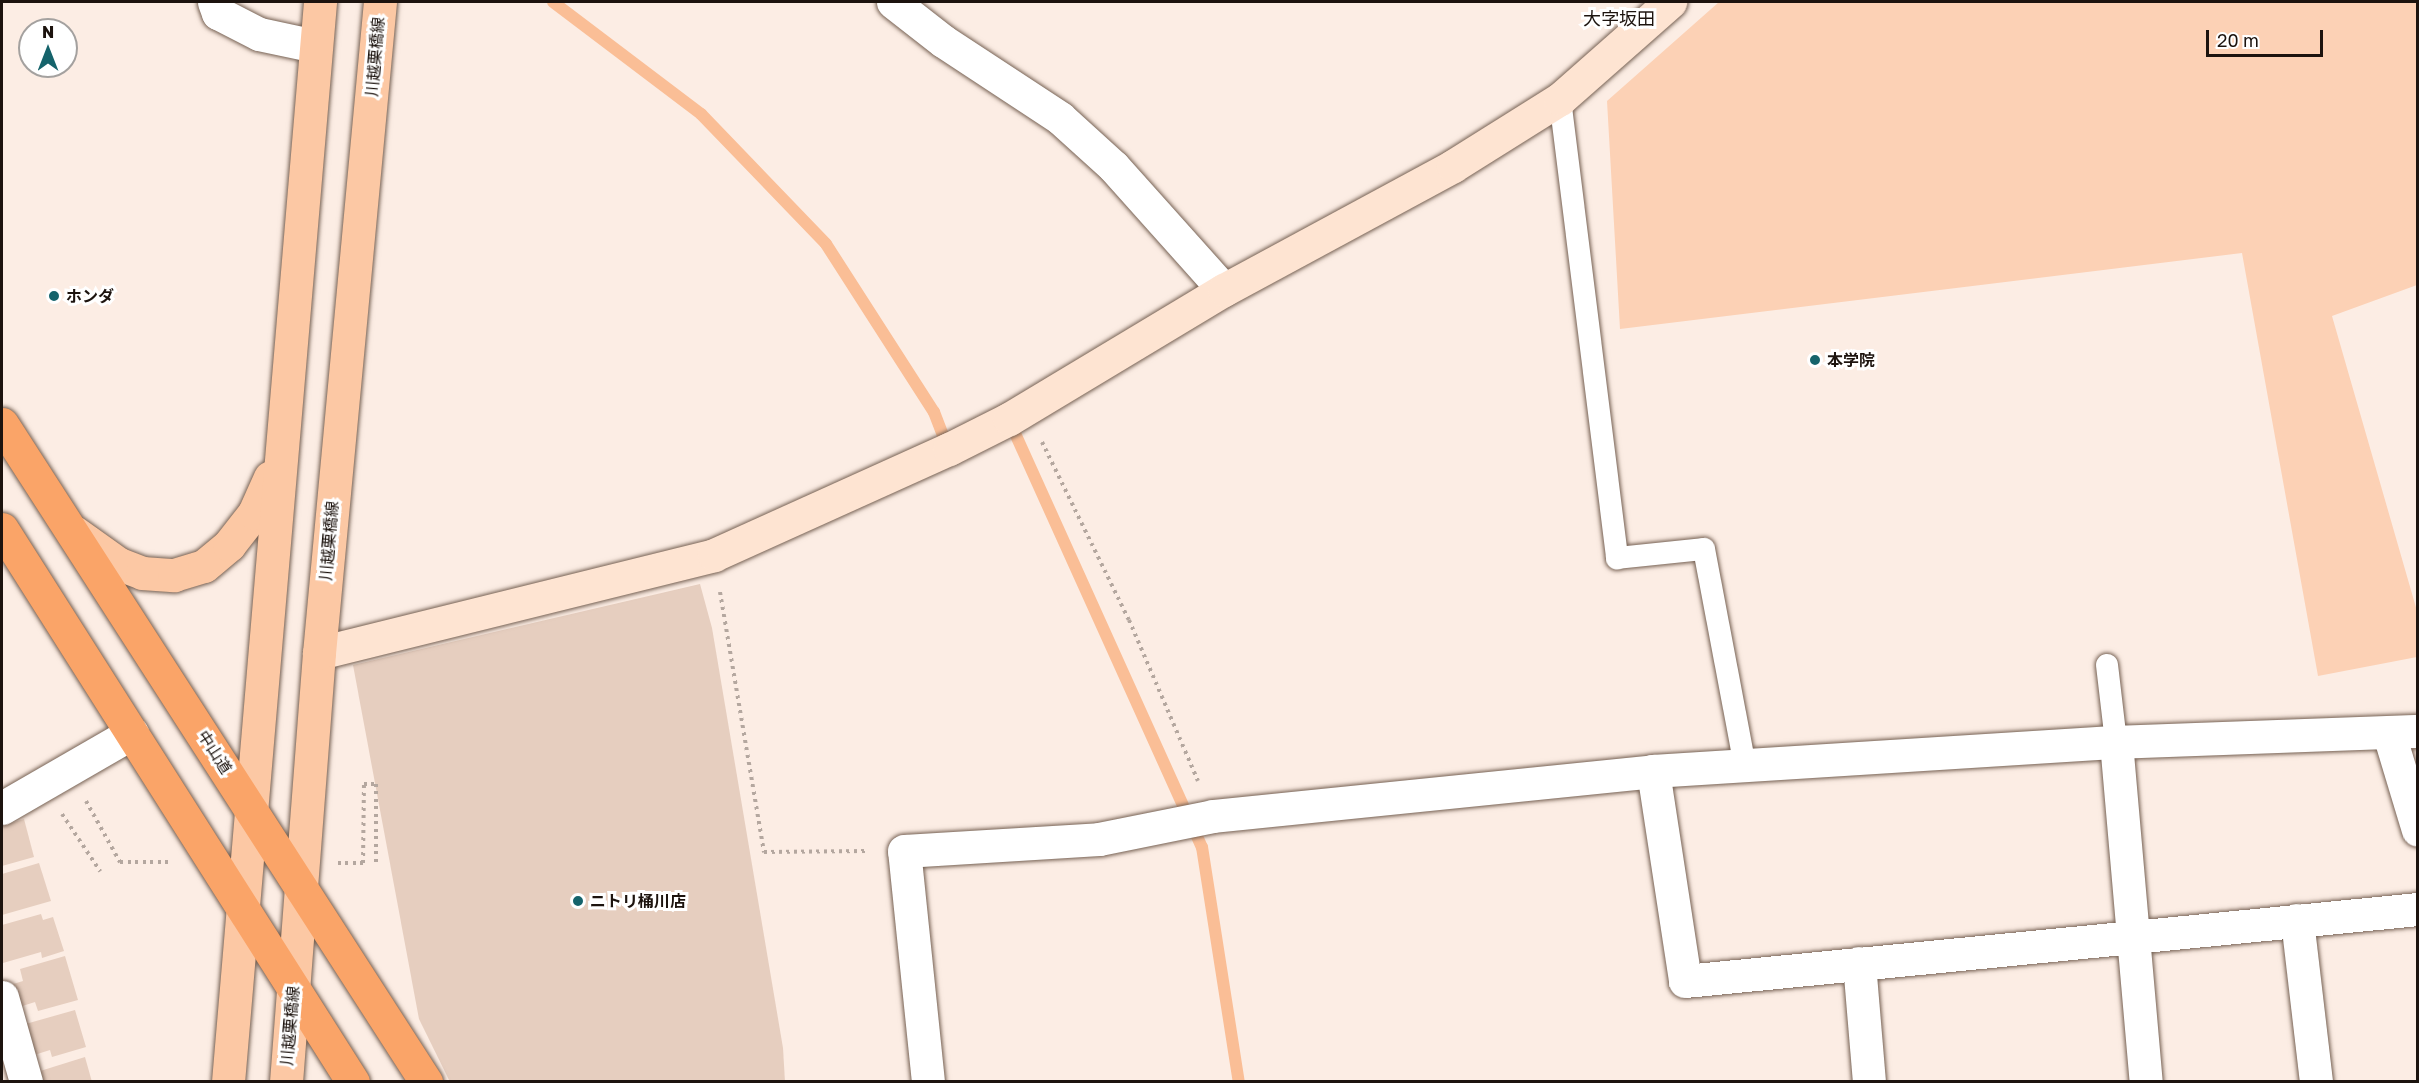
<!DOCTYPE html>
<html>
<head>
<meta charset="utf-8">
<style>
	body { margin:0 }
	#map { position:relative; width:2419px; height:1083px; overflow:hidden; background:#fcede4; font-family:"Golos Text","Noto Sans JP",sans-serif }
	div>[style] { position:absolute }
	.green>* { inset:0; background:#fcd1b5 }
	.stream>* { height:12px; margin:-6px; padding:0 6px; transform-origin:6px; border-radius:6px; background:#fabe96 }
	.building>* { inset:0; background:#e6cebf }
	.path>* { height:4px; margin-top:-2px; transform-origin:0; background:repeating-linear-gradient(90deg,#b4a79f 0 3px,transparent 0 7.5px) }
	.roads { filter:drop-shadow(0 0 2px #766153) drop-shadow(0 0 2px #766153) }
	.lane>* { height:22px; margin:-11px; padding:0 11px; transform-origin:11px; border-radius:11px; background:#fff }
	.street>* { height:33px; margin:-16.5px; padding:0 16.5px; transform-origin:16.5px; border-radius:16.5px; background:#fff }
	.secondary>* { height:33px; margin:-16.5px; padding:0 16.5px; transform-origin:16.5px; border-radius:16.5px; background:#fee4d2 }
	.primary>* { height:33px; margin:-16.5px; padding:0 16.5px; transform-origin:16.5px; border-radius:16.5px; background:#fcc8a4 }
	.highway>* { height:33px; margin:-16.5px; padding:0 16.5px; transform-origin:16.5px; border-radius:16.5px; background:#faa468 }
	.dots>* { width:16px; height:16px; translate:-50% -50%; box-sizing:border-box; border:3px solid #fff; border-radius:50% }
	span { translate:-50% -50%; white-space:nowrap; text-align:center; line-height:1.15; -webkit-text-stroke:6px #fff; paint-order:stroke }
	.street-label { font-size:16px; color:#1c130e }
	.poi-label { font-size:16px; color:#1c130e; font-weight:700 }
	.left { translate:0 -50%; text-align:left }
	.neighbourhood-label { font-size:18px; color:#1c130e }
	.frame { position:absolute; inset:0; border:3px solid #1c130e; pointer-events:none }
	.north { position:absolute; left:18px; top:18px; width:60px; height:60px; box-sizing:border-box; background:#fff; border:2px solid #a4a19f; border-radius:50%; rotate:0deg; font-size:16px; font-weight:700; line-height:24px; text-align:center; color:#1c130e }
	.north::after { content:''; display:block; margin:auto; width:21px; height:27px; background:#15636b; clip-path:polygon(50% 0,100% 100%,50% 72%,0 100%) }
	.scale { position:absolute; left:2206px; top:30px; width:117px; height:27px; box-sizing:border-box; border:3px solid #1c130e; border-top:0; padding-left:8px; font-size:18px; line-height:21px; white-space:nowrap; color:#1c130e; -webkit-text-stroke:4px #fff; paint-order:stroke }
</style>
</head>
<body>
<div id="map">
	<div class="green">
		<i style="clip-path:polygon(1719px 2px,2417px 2px,2417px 285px,2332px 316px,2417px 611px,2417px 657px,2318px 676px,2242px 253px,1620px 329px,1607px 101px)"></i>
	</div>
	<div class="stream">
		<i style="left:553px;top:2px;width:186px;rotate:37.1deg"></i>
		<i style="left:701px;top:114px;width:180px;rotate:46.1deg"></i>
		<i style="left:826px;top:244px;width:200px;rotate:57.3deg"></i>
		<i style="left:934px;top:412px;width:39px;rotate:69deg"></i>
		<i style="left:1009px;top:420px;width:469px;rotate:65.7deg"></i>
		<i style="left:1202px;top:847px;width:238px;rotate:81.1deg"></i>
	</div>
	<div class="building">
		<i style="clip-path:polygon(700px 584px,712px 628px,783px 1048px,785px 1082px,450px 1082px,419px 1019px,353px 665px)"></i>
		<i style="clip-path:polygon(24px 819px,34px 857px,2px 866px,2px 826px)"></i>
		<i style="clip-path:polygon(39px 863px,51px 901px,2px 915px,2px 874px)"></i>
		<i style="clip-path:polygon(41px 914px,43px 920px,53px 917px,64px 951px,42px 958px,41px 952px,3px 963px,2px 925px)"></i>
		<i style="clip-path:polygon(65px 956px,78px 1000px,38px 1011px,35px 1002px,16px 1008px,10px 985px,23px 981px,20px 969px)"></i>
		<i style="clip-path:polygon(75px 1010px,86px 1047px,52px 1057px,50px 1050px,31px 1056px,22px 1025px)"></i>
		<i style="clip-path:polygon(85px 1057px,92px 1082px,39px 1082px,37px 1072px)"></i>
	</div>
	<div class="path">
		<i style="left:1042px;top:442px;width:198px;rotate:64deg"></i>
		<i style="left:1129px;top:620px;width:175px;rotate:66.8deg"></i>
		<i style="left:720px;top:592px;width:264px;rotate:80.4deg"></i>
		<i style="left:764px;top:852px;width:103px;rotate:-0.6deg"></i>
		<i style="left:86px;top:801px;width:70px;rotate:60.9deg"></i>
		<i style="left:120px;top:862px;width:51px"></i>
		<i style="left:62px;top:814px;width:69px;rotate:56.3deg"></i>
		<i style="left:338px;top:863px;width:25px"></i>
		<i style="left:363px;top:863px;width:79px;rotate:-89.3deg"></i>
		<i style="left:364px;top:784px;width:12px"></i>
		<i style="left:376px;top:784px;width:79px;rotate:90deg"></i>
	</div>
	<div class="roads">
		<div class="lane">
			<i style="left:1560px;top:99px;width:463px;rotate:82.9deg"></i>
			<i style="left:1617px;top:558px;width:87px;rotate:-5.9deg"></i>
			<i style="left:1704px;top:549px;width:220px;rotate:79.3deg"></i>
			<i style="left:2107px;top:665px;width:78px;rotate:83.3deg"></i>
		</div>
		<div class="street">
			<i style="left:214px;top:2px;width:12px;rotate:70deg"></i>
			<i style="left:218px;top:13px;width:46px;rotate:27.1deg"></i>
			<i style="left:259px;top:34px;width:57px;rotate:12.1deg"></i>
			<i style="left:893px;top:2px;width:63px;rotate:38deg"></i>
			<i style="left:943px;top:41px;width:140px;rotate:33.3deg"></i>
			<i style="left:1060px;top:118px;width:72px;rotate:42.2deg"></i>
			<i style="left:1113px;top:166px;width:166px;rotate:48.2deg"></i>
			<i style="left:2389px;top:734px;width:100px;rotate:73.2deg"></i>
			<i style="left:2116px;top:742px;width:341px;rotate:85deg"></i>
			<i style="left:1653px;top:771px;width:212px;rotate:81.3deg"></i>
			<i style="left:1685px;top:981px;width:737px;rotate:-5.61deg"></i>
			<i style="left:2px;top:808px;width:150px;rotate:-30deg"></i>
			<i style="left:2297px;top:920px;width:163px;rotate:83.3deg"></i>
			<i style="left:1859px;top:963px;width:119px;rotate:85.2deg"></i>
			<i style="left:2px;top:997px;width:88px;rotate:74.2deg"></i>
			<i style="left:928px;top:1082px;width:232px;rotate:-95.9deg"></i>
			<i style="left:904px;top:851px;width:195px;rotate:-3.5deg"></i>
			<i style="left:1099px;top:839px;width:116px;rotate:-11.4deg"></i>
			<i style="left:1213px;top:816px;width:442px;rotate:-5.8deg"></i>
			<i style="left:1653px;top:771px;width:464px;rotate:-3.6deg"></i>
			<i style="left:2116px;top:742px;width:302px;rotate:-2.1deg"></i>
		</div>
		<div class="secondary">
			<i style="left:319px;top:653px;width:407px;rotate:-13.9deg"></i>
			<i style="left:714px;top:555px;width:258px;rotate:-24.3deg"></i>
			<i style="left:949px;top:449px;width:67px;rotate:-26.6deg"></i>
			<i style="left:1009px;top:419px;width:251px;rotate:-31deg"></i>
			<i style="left:1224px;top:290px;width:260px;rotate:-28.4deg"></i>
			<i style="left:1453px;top:166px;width:126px;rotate:-32.1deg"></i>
			<i style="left:1560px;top:99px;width:147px;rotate:-41.4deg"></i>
		</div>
		<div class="primary">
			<i style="left:74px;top:532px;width:55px;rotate:35.4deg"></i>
			<i style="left:119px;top:564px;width:25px;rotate:21deg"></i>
			<i style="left:142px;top:573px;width:32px;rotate:4deg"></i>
			<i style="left:174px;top:575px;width:31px;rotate:-17deg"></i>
			<i style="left:204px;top:566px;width:33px;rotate:-40deg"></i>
			<i style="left:229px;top:545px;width:41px;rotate:-52deg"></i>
			<i style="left:254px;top:513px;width:39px;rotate:-66deg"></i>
			<i style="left:228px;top:1082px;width:1084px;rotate:-85.13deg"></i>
			<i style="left:286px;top:1082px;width:430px;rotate:-85.6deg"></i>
			<i style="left:319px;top:653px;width:654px;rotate:-84.65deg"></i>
		</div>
		<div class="highway">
			<i style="left:2px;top:424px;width:783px;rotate:57.2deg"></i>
			<i style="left:2px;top:529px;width:655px;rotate:57.6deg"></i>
		</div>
	</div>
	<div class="dots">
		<i style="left:54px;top:296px;background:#15636b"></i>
		<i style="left:1815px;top:360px;background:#15636b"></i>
		<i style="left:578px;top:901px;background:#15636b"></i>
	</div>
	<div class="street-label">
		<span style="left:375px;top:57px;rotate:-85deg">川越栗橋線</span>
		<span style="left:329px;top:541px;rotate:-85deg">川越栗橋線</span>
		<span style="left:215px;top:752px;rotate:57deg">中山道</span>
		<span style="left:290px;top:1026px;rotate:-85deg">川越栗橋線</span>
	</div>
	<div class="poi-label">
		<span class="left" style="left:66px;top:296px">ホンダ</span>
		<span class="left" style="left:1827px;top:360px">本学院</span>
		<span class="left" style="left:590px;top:901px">ニトリ桶川店</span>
	</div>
	<div class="neighbourhood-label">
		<span style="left:1619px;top:18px">大字坂田</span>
	</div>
	<div class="frame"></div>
	<div class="north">N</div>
	<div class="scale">20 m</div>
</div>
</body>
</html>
